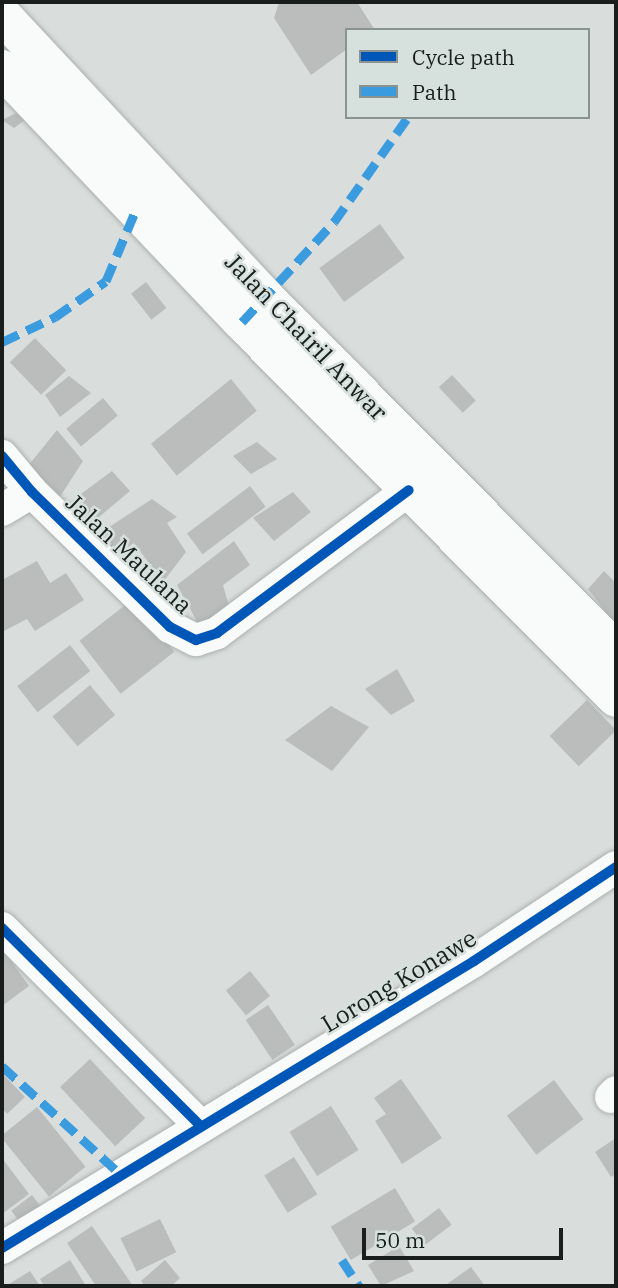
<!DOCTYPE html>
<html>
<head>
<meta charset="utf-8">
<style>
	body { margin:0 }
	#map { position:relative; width:618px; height:1288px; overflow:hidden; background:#d9dedc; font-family:"IBM Plex Serif",serif }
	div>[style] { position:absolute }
	.building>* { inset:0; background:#babdbb; transform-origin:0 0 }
	.roads { filter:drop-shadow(0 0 2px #abb0ae) drop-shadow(0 0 2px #abb0ae) }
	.minor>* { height:32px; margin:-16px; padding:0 16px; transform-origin:16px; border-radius:16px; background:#f9fafa }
	.major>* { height:38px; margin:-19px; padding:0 19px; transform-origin:19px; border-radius:19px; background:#f9fafa }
	.quiet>* { height:9px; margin-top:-4.5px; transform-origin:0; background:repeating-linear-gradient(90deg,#3b9bdf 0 18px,transparent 0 27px) }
	.cycleway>* { height:10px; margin:-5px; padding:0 5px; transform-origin:5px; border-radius:5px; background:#0057b8 }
	span { translate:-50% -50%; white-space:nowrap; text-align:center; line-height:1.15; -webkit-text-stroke:5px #d6e1dd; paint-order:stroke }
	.street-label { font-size:24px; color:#191e1c }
	.frame { position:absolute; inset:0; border:4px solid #191e1c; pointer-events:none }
	.legend { position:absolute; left:345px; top:28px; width:245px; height:91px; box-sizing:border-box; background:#d6e1dd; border:2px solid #8a9390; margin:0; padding:9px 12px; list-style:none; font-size:21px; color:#191e1c }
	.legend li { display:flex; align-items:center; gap:14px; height:35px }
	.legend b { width:35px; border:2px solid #8a9390 }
	.scale { position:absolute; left:362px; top:1228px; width:201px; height:32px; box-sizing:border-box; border:4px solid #191e1c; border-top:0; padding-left:9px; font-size:21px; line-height:24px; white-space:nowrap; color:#191e1c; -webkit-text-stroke:5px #d6e1dd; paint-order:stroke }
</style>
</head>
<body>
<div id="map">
	<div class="building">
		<i style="clip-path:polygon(279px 2px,357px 2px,375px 30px,347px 30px,347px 49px,311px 75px,274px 18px)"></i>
		<i style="clip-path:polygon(16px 113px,25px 120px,14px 128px,2px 120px)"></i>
		<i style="left:380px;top:224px;width:42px;height:75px;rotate:54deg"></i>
		<i style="left:146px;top:282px;width:33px;height:19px;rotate:52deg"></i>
		<i style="left:35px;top:338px;width:45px;height:35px;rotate:46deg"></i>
		<i style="left:452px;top:375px;width:35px;height:18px;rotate:47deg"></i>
		<i style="clip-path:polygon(69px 376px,91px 393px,60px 417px,45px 395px)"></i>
		<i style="left:231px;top:379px;width:41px;height:103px;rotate:51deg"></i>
		<i style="left:103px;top:398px;width:23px;height:48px;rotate:50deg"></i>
		<i style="clip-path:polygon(57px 430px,83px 461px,54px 506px,24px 471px)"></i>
		<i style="clip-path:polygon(257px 442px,277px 459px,251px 474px,233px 456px)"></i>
		<i style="clip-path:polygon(112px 471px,130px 491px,86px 528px,66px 505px)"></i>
		<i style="left:250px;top:486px;width:26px;height:79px;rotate:53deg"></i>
		<i style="clip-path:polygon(293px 492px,311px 512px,274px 541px,253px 518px)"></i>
		<i style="clip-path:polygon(152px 499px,177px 517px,167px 523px,186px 552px,163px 582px,134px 543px,117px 554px,100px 533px)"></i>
		<i style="clip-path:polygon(234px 541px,250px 565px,223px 585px,229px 606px,200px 627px,177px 585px)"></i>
		<i style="clip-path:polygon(37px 561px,50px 583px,66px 573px,84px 600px,35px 631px,27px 619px,2px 632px,2px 580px)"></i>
		<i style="clip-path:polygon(604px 571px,616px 583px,616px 625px,588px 589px)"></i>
		<i style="left:133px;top:599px;width:67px;height:68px;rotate:52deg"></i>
		<i style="left:70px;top:645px;width:33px;height:67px;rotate:52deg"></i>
		<i style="clip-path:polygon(397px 669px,415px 701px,391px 715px,365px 689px)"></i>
		<i style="left:90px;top:685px;width:39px;height:49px;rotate:50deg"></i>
		<i style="left:587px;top:700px;width:42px;height:52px;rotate:46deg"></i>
		<i style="clip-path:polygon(331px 706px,369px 727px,332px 771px,285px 740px)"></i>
		<i style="clip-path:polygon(4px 951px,29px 986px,2px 1006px,2px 953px)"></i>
		<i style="left:250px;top:971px;width:32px;height:31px;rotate:51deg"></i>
		<i style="left:268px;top:1005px;width:48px;height:27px;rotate:56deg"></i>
		<i style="left:90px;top:1059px;width:81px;height:41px;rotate:47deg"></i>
		<i style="clip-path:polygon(2px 1073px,25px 1097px,7px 1114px,2px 1108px)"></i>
		<i style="clip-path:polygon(401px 1079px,442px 1138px,402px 1164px,375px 1121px,386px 1114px,374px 1098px)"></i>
		<i style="left:554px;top:1080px;width:49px;height:59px;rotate:53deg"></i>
		<i style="left:331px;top:1106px;width:52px;height:49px;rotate:58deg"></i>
		<i style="left:37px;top:1107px;width:77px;height:47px;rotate:51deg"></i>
		<i style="clip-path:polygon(616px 1138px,616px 1174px,611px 1177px,595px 1152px)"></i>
		<i style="left:294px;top:1157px;width:44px;height:35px;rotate:58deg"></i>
		<i style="clip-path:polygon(2px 1158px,29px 1194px,2px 1214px)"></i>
		<i style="left:395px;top:1188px;width:39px;height:75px;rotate:59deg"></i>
		<i style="left:32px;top:1195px;width:25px;height:26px;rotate:53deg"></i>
		<i style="left:439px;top:1208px;width:21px;height:34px;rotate:53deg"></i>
		<i style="left:160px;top:1219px;width:37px;height:44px;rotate:64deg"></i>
		<i style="clip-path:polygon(92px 1226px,133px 1286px,96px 1286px,67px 1243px)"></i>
		<i style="clip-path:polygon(399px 1246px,414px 1271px,381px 1286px,368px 1265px)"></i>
		<i style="clip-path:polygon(70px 1260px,86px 1286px,44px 1286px,40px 1279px)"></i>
		<i style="clip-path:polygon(165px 1260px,180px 1278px,171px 1286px,145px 1286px,141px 1281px)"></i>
		<i style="clip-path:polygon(471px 1267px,485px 1286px,449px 1286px,447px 1284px)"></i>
		<i style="clip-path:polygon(30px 1271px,40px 1286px,6px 1286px)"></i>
	</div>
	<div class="roads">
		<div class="minor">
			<i style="left:2px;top:456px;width:47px;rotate:50.2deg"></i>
			<i style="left:32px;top:492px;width:193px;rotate:44.4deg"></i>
			<i style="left:170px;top:627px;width:29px;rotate:27deg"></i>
			<i style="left:196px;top:640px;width:22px;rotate:-18deg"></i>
			<i style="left:217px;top:633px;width:239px;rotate:-36.7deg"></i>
			<i style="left:2px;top:510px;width:35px;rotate:-31deg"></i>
			<i style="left:2px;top:928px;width:278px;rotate:44.9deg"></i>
			<i style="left:611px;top:1097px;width:7px;rotate:-45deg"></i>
			<i style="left:2px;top:1248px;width:552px;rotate:-31.3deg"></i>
			<i style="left:474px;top:961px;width:170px;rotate:-33.5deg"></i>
		</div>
		<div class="major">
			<i style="left:2px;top:15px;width:383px;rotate:47deg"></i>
			<i style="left:263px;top:295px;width:501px;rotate:45.24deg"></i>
			<i style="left:2px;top:69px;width:349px;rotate:46.5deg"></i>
			<i style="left:242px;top:322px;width:530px;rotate:45.15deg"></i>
		</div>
	</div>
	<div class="quiet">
		<i style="left:242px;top:322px;width:136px;rotate:-47.4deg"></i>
		<i style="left:334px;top:222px;width:128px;rotate:-54.8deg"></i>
		<i style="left:2px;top:342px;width:59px;rotate:-25.3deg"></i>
		<i style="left:55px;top:317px;width:62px;rotate:-35.2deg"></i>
		<i style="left:106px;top:281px;width:75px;rotate:-67.2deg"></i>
		<i style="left:2px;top:1066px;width:159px;rotate:42.4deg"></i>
		<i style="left:342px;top:1260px;width:31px;rotate:57deg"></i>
	</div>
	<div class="cycleway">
		<i style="left:2px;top:456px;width:47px;rotate:50.2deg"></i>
		<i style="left:32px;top:492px;width:193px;rotate:44.4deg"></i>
		<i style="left:170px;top:627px;width:29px;rotate:27deg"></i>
		<i style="left:196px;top:640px;width:22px;rotate:-18deg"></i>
		<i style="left:217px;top:633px;width:239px;rotate:-36.7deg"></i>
		<i style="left:2px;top:928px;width:278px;rotate:44.9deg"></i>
		<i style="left:2px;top:1248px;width:552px;rotate:-31.3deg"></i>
		<i style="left:474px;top:961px;width:170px;rotate:-33.5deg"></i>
	</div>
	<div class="street-label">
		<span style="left:306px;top:337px;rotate:46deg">Jalan Chairil Anwar</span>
		<span style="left:129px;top:554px;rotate:43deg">Jalan Maulana</span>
		<span style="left:399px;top:981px;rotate:-31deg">Lorong Konawe</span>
	</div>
	<div class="frame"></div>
	<ul class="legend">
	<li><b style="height:9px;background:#0057b8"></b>Cycle path</li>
	<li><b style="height:9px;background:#3b9bdf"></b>Path</li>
	</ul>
	<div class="scale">50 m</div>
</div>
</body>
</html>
